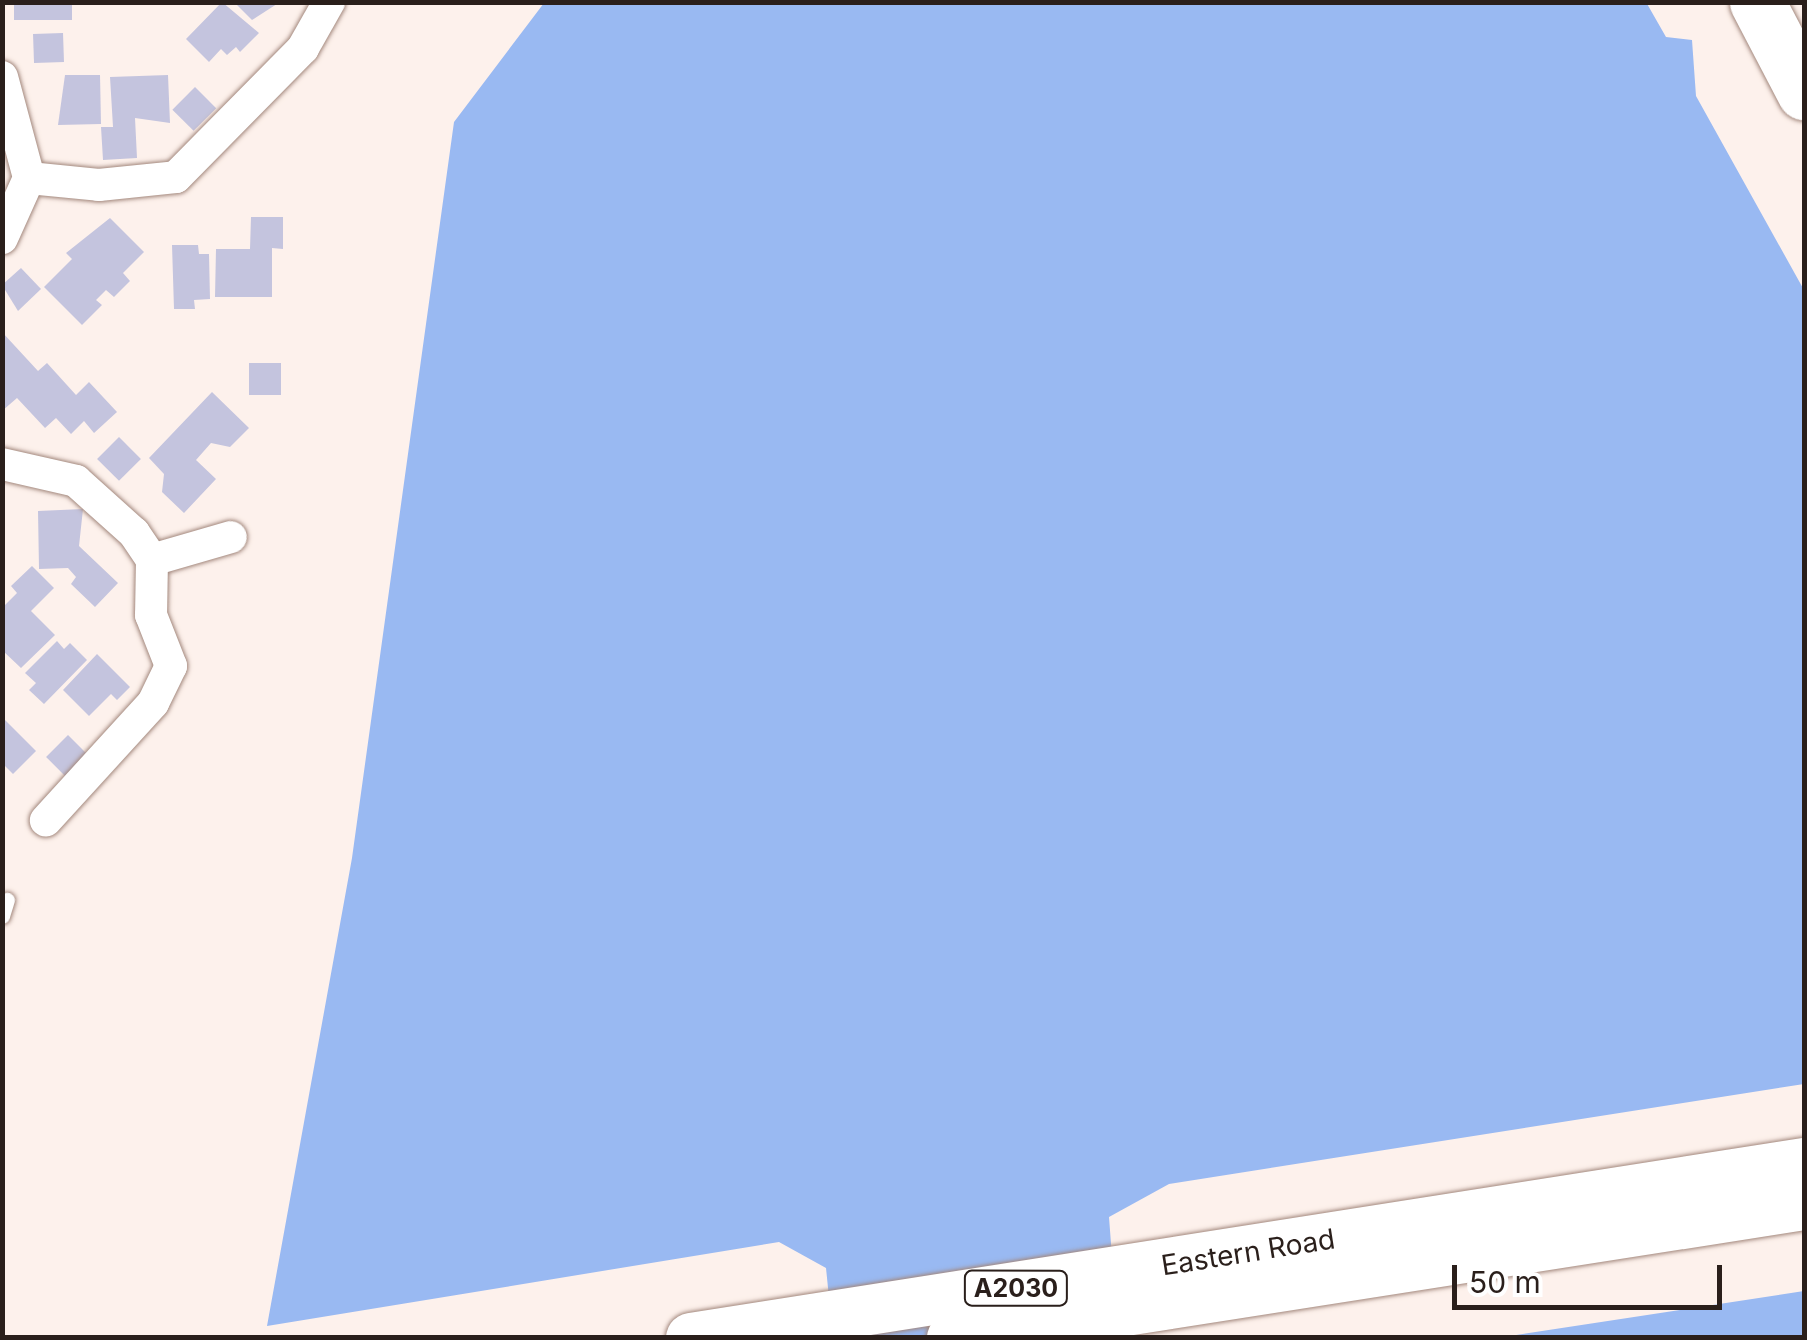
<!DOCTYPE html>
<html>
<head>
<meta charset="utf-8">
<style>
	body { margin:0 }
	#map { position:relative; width:1807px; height:1340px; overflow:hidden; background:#fdf1ec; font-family:Inter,sans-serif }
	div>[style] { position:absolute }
	.water>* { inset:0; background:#99b9f2 }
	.building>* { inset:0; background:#c4c4de; transform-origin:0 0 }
	.roads { filter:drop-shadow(0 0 2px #a3887d) drop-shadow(0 0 2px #a3887d) }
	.lane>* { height:15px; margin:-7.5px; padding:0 7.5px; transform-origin:7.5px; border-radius:7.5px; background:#fff }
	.street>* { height:32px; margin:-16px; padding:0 16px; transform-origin:16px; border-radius:16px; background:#fff }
	.primary>* { height:50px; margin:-25px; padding:0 25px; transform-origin:25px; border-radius:25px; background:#fff }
	.highway>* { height:55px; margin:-27.5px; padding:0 27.5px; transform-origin:27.5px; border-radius:27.5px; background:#fff }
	span { translate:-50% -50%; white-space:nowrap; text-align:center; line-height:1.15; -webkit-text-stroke:10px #fff; paint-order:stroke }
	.shield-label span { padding:2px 8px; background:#fff; border:2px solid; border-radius:8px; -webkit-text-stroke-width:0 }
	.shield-label { font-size:25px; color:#2a1f1b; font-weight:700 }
	.street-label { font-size:28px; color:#2a1f1b }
	.frame { position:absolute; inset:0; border:5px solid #2a1f1b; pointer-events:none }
	.scale { position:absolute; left:1452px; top:1265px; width:270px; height:45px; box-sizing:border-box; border:5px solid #2a1f1b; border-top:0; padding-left:12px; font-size:30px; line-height:35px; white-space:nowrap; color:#2a1f1b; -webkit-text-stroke:8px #fff; paint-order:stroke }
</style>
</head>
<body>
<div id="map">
	<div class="water">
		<i style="clip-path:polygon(1646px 2px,1666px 37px,1692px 40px,1696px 96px,1804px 290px,1804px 1084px,1169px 1184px,1109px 1217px,1118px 1337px,833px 1337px,826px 1268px,779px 1242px,267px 1326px,352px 858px,454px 122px,544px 3px)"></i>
		<i style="clip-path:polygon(1804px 1291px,1804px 1337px,1503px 1337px)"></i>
	</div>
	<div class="building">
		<i style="left:14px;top:2px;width:58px;height:18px"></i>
		<i style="clip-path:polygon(222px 2px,259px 33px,240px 52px,236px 47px,227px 55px,221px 49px,209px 62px,186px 39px)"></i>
		<i style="clip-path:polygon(234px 2px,280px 2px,252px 20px)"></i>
		<i style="left:63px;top:33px;width:29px;height:30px;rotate:88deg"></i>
		<i style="clip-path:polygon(65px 75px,100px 75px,101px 124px,58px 125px)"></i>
		<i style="clip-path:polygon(168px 75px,170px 123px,135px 118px,137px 158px,103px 160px,101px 127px,113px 127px,110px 77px)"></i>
		<i style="left:195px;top:87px;width:30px;height:32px;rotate:45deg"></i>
		<i style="clip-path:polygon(251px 217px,283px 217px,283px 249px,272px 248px,272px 297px,215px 297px,216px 249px,250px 249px)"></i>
		<i style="clip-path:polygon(110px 218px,144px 252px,123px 273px,130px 281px,114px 297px,106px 290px,96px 300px,102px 305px,82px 325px,44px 287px,72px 259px,66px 253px)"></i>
		<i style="clip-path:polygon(172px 245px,198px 245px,199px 254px,209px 254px,210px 299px,194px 300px,195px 309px,174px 309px)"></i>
		<i style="clip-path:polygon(21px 268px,41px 289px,18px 311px,2px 285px)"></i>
		<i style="clip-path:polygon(2px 332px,38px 371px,47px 363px,76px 395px,89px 382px,117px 412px,94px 433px,84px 421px,71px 434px,56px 418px,45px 428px,17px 398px,2px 411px)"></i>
		<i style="left:249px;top:363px;width:32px;height:32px"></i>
		<i style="clip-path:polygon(212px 392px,249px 428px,230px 447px,211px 443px,196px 460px,216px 479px,184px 513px,162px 492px,164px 474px,149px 458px)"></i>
		<i style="left:119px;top:437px;width:31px;height:31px;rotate:45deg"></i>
		<i style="clip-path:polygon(83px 509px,79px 546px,118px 583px,95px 607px,71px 584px,76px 577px,68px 568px,39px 569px,38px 511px)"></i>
		<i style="clip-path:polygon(32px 566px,54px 588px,31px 611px,55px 635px,21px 668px,2px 650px,2px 608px,17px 593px,11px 586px)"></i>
		<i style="clip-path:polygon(57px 641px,64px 649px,70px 643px,87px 660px,44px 704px,29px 690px,36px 683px,25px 673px)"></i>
		<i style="clip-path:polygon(97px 654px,130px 687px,117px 700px,111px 694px,89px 716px,63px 690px)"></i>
		<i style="clip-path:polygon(2px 717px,36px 751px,13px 774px,2px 763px)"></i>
		<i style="left:68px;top:735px;width:30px;height:31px;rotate:45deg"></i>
	</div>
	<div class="roads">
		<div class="lane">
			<i style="left:2px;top:916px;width:17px;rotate:-73deg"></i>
		</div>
		<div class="street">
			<i style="left:2px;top:77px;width:105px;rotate:75deg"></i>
			<i style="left:29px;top:178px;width:66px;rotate:114.2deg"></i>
			<i style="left:29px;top:178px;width:70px;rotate:5.7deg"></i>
			<i style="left:99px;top:185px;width:77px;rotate:-5.9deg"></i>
			<i style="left:176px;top:177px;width:181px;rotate:-45.4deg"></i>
			<i style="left:303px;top:48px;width:53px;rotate:-60.5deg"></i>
			<i style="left:2px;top:464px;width:76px;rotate:12.9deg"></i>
			<i style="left:76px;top:481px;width:78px;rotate:41.9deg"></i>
			<i style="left:134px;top:533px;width:32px;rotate:56deg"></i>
			<i style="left:152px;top:560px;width:55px;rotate:91deg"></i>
			<i style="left:151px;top:615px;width:55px;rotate:68.6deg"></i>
			<i style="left:171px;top:666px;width:41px;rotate:115.9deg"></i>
			<i style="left:153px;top:703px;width:159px;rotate:132.4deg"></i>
			<i style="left:152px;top:560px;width:82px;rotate:-16.2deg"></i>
		</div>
		<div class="primary">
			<i style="left:691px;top:1338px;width:1127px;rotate:-8.94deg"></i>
			<i style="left:952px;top:1338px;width:862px;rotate:-8.87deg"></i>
		</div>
		<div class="highway">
			<i style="left:1757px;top:2px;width:102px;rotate:62.4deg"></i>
		</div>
	</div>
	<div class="shield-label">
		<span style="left:1016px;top:1288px">A2030</span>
	</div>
	<div class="street-label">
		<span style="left:1248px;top:1252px;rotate:-9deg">Eastern Road</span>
	</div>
	<div class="frame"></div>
	<div class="scale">50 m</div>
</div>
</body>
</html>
